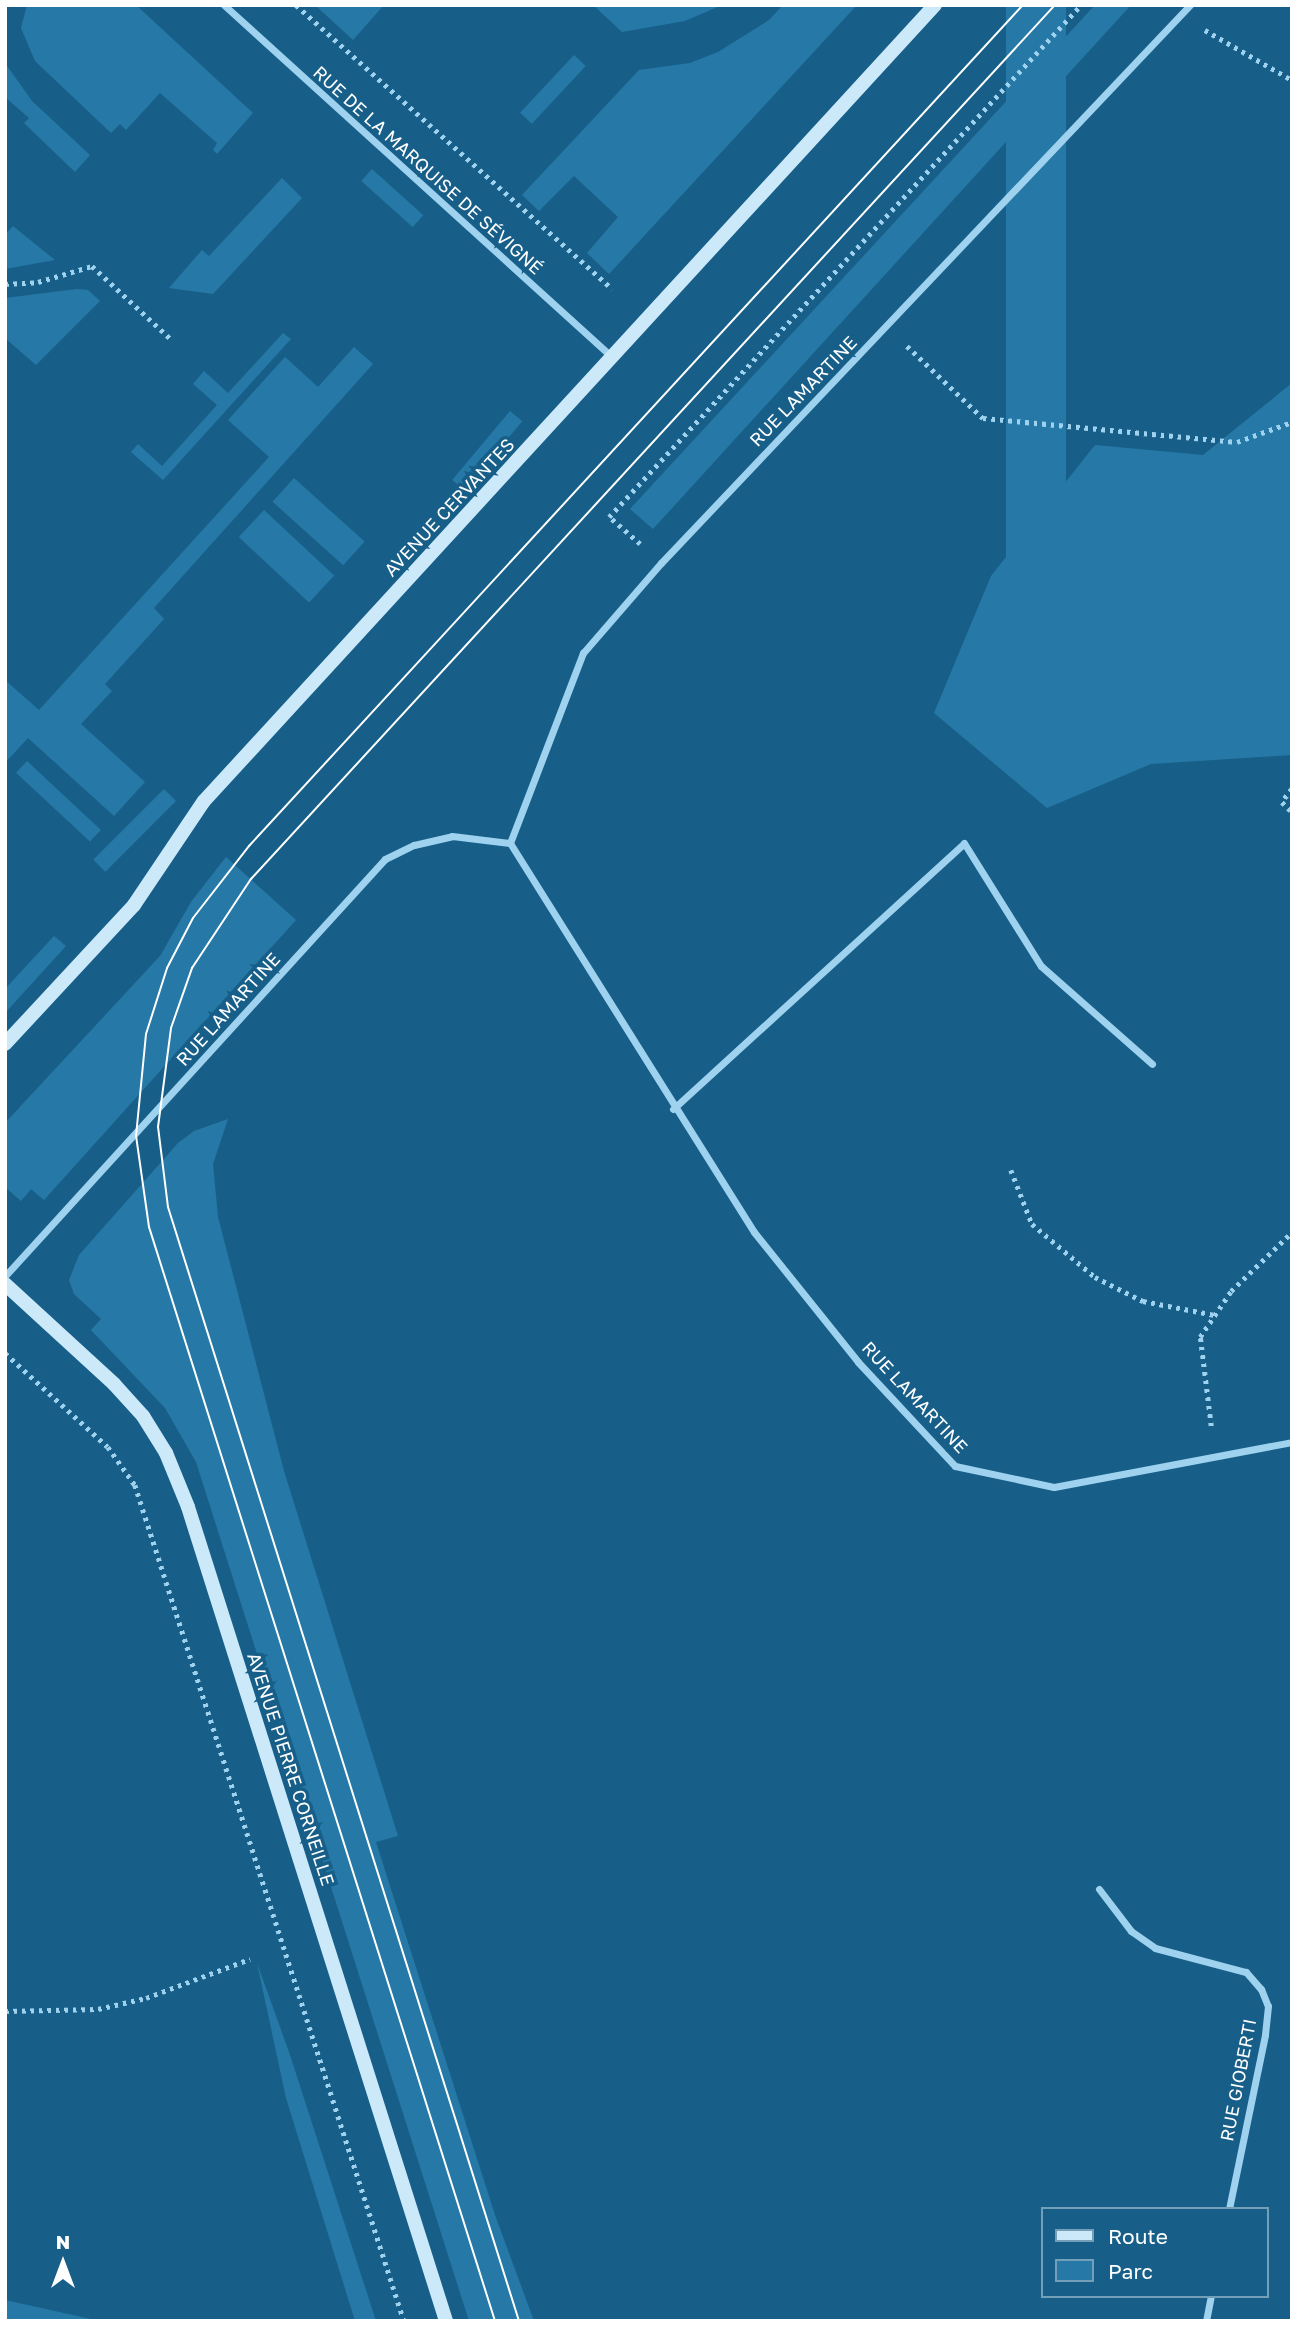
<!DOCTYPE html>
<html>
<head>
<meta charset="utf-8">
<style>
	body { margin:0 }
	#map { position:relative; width:1297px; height:2326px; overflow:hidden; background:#175f89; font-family:"Golos Text",sans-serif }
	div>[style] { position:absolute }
	.green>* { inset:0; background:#2679a6; transform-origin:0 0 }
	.path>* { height:4.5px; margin-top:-2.25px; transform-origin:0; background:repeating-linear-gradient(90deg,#9ed2ee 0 3.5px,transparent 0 8.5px) }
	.street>* { height:7px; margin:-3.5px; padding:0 3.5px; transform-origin:3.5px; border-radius:3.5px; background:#9ed2ee }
	.secondary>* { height:14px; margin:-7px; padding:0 7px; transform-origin:7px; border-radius:7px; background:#cce9fa }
	.tram>* { height:2px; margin:-1px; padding:0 1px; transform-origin:1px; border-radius:1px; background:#fff }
	span { translate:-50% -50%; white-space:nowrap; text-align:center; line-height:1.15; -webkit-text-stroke:7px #175f89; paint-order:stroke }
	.street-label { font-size:18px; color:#fff }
	.frame { position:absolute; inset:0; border:7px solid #fff; pointer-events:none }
	.legend { position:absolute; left:1041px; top:2207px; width:228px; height:91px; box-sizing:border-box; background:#175f89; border:2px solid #749fb8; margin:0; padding:9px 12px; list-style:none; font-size:21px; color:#fff }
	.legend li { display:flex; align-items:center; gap:14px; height:35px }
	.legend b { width:35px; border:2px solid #749fb8 }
	.north { position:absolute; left:28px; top:2228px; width:70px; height:70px; -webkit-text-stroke:5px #175f89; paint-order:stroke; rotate:0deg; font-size:19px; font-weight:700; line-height:28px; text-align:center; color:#fff }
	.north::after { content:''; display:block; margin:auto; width:24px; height:32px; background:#fff; clip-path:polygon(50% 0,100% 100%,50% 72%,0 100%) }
</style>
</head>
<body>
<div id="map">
	<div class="green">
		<i style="clip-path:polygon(27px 5px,136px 5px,253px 113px,217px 154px,213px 150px,217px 143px,160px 93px,126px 130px,120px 124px,111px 133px,35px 61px,21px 28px)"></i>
		<i style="clip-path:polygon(315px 5px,384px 5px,353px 40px)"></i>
		<i style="clip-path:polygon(593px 5px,722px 5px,685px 21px,622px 32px)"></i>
		<i style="clip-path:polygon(783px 5px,857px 5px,609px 274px,587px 253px,618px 217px,574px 176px,539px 211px,522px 195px,639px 70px,690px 63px,718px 52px,769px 20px)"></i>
		<i style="left:1006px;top:5px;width:60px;height:605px"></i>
		<i style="clip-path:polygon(1095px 5px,1131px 5px,653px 529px,630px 509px)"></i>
		<i style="left:574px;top:55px;width:16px;height:79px;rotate:43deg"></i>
		<i style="clip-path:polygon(5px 63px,32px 101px,90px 155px,75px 172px,24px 123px,29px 118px,5px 97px)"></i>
		<i style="left:372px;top:169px;width:69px;height:16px;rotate:42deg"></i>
		<i style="clip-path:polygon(282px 178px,302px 198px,213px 294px,169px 288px,202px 250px,209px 256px)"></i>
		<i style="clip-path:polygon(13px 226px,19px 231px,55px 260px,5px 269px,5px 235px)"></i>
		<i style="clip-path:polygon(77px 289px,88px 290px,100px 301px,36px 365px,5px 338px,5px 298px)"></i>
		<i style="clip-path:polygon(283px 333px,291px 339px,163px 480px,131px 452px,138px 444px,162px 466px,217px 405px,193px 384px,204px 371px,228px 393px)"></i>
		<i style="clip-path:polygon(354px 347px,373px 364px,154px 608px,164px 619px,105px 684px,112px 691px,81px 724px,145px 782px,114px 816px,28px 738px,5px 763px,5px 680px,39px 710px,269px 457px,228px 420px,285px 357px,318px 387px)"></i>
		<i style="clip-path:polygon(1292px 383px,1292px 755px,1151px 764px,1047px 808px,934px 713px,991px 576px,1095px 445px,1203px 455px)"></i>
		<i style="left:510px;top:411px;width:16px;height:90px;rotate:40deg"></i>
		<i style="left:294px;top:478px;width:95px;height:32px;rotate:42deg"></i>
		<i style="left:264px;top:510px;width:96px;height:37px;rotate:43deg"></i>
		<i style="left:27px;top:761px;width:101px;height:16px;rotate:43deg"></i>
		<i style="left:164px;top:789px;width:17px;height:100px;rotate:45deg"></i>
		<i style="clip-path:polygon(226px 857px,296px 920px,44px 1200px,31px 1189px,21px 1201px,5px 1187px,5px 1123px,160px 956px,191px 902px)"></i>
		<i style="clip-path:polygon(54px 936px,66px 946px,5px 1013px,5px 989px)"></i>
		<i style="clip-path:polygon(228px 1119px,213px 1164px,218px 1217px,284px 1471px,398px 1836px,376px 1842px,495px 2215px,534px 2321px,469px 2321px,196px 1462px,165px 1408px,91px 1330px,101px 1319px,74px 1294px,69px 1280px,79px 1255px,178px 1143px,194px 1131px)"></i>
		<i style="clip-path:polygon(257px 1963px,289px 2052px,376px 2321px,355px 2321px,286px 2098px)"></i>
		<i style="clip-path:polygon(5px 2300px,100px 2321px,5px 2321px)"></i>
	</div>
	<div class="path">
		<i style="left:296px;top:5px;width:425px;rotate:41.9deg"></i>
		<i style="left:1205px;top:30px;width:100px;rotate:29.9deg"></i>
		<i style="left:5px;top:284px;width:33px;rotate:-3deg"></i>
		<i style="left:38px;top:282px;width:56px;rotate:-16.5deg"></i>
		<i style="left:92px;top:266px;width:109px;rotate:42.8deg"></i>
		<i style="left:907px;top:346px;width:105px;rotate:43.5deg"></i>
		<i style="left:983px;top:418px;width:255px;rotate:5.4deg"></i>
		<i style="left:1237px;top:442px;width:59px;rotate:-20deg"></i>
		<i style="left:640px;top:544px;width:41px;rotate:-138.9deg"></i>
		<i style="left:609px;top:517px;width:696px;rotate:-47.33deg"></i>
		<i style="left:1292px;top:789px;width:16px;rotate:128deg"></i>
		<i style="left:1282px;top:802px;width:14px;rotate:45deg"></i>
		<i style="left:1011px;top:1170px;width:58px;rotate:68.7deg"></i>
		<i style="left:1032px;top:1224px;width:82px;rotate:40.1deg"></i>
		<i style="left:1095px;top:1277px;width:54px;rotate:26.6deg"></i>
		<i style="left:1143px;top:1301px;width:73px;rotate:11deg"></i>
		<i style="left:5px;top:1353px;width:139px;rotate:42.4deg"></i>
		<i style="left:108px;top:1447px;width:47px;rotate:54.6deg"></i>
		<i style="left:135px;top:1485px;width:878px;rotate:72.16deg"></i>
		<i style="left:1211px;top:1426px;width:90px;rotate:-97deg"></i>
		<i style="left:1200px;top:1337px;width:55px;rotate:-56deg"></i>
		<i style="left:1231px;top:1291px;width:85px;rotate:-44deg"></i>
		<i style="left:5px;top:2011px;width:93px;rotate:-1.2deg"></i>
		<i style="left:98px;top:2009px;width:49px;rotate:-12.9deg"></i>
		<i style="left:146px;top:1998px;width:111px;rotate:-20.6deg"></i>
	</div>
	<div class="street">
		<i style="left:224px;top:5px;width:524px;rotate:42.21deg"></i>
		<i style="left:510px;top:843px;width:459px;rotate:57.9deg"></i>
		<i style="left:754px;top:1232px;width:166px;rotate:51.3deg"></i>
		<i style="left:858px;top:1362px;width:142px;rotate:47deg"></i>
		<i style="left:955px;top:1466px;width:101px;rotate:12deg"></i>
		<i style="left:1054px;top:1487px;width:242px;rotate:-10.7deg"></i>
		<i style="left:673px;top:1109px;width:394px;rotate:-42.4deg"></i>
		<i style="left:964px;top:843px;width:145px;rotate:58deg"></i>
		<i style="left:1041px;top:966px;width:148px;rotate:41.4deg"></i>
		<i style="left:5px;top:1276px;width:564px;rotate:-47.66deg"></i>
		<i style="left:385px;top:859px;width:32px;rotate:-26deg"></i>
		<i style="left:414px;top:845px;width:39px;rotate:-13deg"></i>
		<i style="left:452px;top:836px;width:58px;rotate:6.9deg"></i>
		<i style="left:510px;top:843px;width:204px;rotate:-69deg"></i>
		<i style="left:583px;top:653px;width:119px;rotate:-49.1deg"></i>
		<i style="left:661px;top:563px;width:769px;rotate:-46.53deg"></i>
		<i style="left:1099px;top:1889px;width:53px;rotate:52.7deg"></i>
		<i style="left:1131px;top:1931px;width:29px;rotate:35deg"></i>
		<i style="left:1155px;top:1948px;width:94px;rotate:14.8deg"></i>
		<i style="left:1246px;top:1972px;width:23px;rotate:49deg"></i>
		<i style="left:1261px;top:1989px;width:18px;rotate:68deg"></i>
		<i style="left:1268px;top:2006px;width:29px;rotate:96deg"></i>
		<i style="left:1265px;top:2035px;width:178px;rotate:101.7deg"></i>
		<i style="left:1206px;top:2321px;width:25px;rotate:-79deg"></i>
	</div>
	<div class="secondary">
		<i style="left:5px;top:1044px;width:190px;rotate:-47.1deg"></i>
		<i style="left:134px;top:905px;width:125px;rotate:-56.1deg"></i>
		<i style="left:204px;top:801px;width:1081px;rotate:-47.44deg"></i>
		<i style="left:5px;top:1284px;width:148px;rotate:42.5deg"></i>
		<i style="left:114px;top:1384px;width:43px;rotate:47.8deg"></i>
		<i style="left:143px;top:1416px;width:44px;rotate:58.1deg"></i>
		<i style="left:166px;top:1453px;width:58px;rotate:67.8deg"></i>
		<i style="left:188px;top:1507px;width:854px;rotate:72.41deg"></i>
	</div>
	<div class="tram">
		<i style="left:495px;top:2321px;width:1147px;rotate:-107.55deg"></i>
		<i style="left:149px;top:1227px;width:92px;rotate:-98.1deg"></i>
		<i style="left:136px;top:1136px;width:102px;rotate:-84.4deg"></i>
		<i style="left:146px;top:1034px;width:69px;rotate:-72.3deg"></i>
		<i style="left:167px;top:968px;width:56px;rotate:-62.5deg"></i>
		<i style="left:193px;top:918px;width:91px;rotate:-52.1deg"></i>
		<i style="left:249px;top:846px;width:1143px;rotate:-47.38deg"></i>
		<i style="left:519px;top:2321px;width:1168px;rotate:-107.49deg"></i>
		<i style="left:168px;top:1207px;width:81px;rotate:-97.1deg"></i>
		<i style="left:158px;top:1127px;width:100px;rotate:-82.5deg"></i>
		<i style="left:171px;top:1028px;width:64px;rotate:-70.7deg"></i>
		<i style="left:192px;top:968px;width:107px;rotate:-56.5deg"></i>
		<i style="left:251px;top:879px;width:1188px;rotate:-47.39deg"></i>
	</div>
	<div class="street-label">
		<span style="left:428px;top:170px;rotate:42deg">RUE DE LA MARQUISE DE SÉVIGNÉ</span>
		<span style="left:803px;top:391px;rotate:-46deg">RUE LAMARTINE</span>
		<span style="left:449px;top:507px;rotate:-47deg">AVENUE CERVANTES</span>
		<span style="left:228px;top:1009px;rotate:-48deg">RUE LAMARTINE</span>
		<span style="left:915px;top:1397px;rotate:47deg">RUE LAMARTINE</span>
		<span style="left:291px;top:1769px;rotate:72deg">AVENUE PIERRE CORNEILLE</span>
		<span style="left:1238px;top:2080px;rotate:-79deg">RUE GIOBERTI</span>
	</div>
	<div class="frame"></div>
	<ul class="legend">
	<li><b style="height:9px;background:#cce9fa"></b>Route</li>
	<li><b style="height:19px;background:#2679a6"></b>Parc</li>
	</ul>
	<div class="north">N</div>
</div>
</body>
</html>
